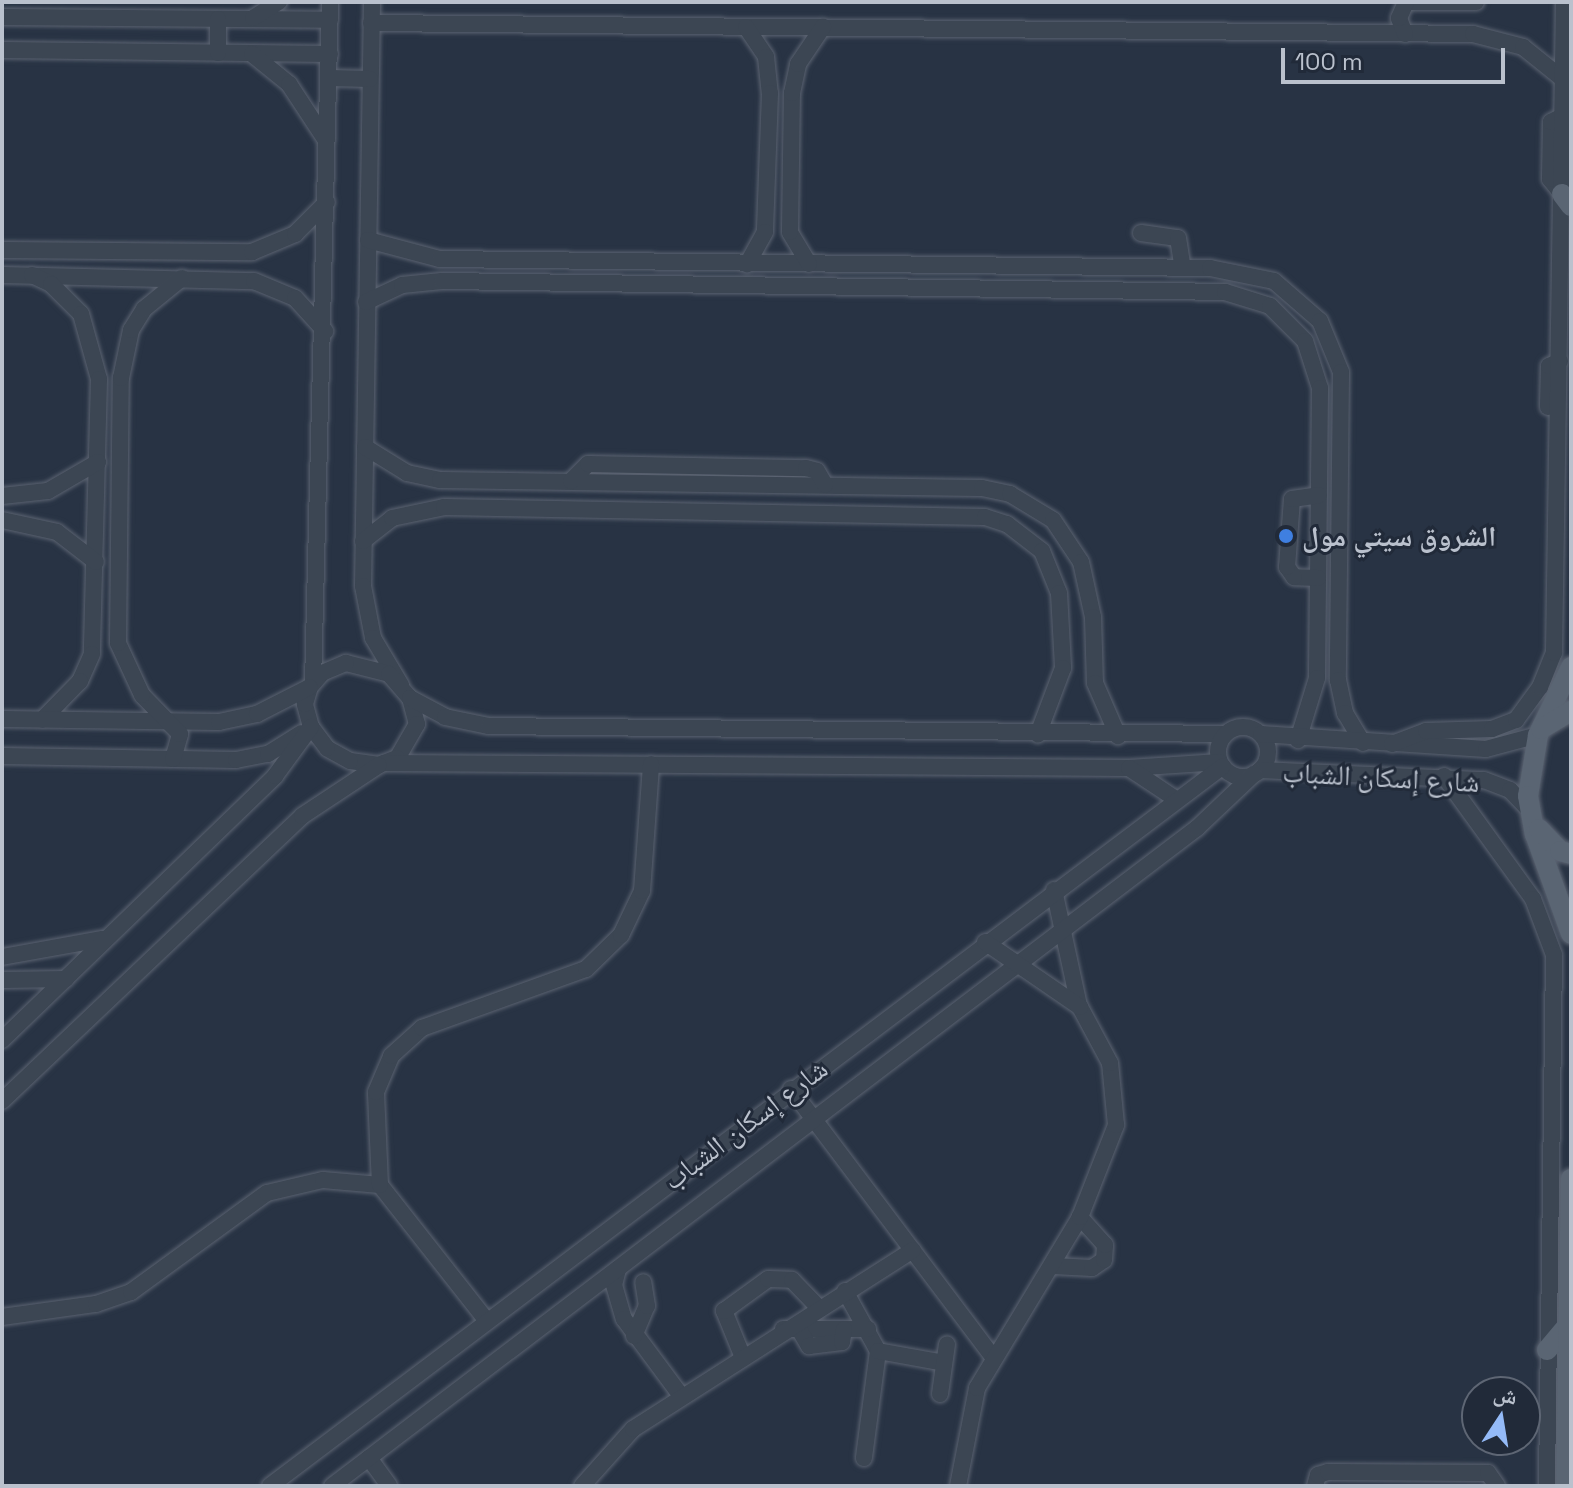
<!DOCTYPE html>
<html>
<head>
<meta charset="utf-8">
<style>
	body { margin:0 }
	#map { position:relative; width:1573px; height:1488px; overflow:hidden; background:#283344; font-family:"Space Grotesk","Noto Naskh Arabic",sans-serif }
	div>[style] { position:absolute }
	.roads { filter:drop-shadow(0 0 2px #5b6371) drop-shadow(0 0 2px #5b6371) }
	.minor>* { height:16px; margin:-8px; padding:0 8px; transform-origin:8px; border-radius:8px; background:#3c4653 }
	.minor>.ring { margin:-8px; padding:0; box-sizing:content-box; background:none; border:16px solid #3c4653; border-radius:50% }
	.major>* { height:20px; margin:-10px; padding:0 10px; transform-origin:10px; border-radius:10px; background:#5a6573 }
	.dots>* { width:22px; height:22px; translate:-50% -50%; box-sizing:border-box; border:4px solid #212a39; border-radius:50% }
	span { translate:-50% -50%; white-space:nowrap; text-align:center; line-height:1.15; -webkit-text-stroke:6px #212a39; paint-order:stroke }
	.poi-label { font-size:28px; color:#bac1cd; font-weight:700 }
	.left { translate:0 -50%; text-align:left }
	.street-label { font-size:28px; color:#bac1cd }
	.frame { position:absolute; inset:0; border:4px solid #bac1cd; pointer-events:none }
	.north { position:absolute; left:1461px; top:1376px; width:80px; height:80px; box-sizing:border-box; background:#212a39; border:2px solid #5e6674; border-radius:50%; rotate:12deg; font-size:22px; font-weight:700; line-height:32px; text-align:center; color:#bac1cd }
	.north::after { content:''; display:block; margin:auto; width:28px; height:36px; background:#94baf7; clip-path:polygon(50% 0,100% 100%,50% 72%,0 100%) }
	.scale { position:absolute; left:1281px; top:48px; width:224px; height:36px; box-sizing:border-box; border:4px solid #bac1cd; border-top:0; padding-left:10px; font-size:24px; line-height:28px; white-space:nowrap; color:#bac1cd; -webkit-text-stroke:6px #212a39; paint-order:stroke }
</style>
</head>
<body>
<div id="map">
	<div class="roads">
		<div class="minor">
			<i style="left:372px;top:2px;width:584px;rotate:90.88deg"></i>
			<i style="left:363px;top:586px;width:53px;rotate:79.1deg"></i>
			<i style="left:373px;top:638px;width:55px;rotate:59.2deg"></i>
			<i style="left:1410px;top:2px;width:66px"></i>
			<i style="left:2px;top:17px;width:328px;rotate:0.5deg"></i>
			<i style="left:253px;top:18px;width:31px;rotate:-32deg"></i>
			<i style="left:371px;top:23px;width:1102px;rotate:0.57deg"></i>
			<i style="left:1473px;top:34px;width:52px;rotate:14.6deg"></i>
			<i style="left:1523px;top:47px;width:51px;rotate:38.7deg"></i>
			<i style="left:746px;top:27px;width:36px;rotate:56deg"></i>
			<i style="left:766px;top:57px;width:36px;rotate:84deg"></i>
			<i style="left:770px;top:93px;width:139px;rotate:92.1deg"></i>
			<i style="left:765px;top:232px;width:37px;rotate:119deg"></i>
			<i style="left:1405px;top:34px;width:17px;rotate:-111deg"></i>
			<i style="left:1399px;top:18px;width:17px;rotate:-66deg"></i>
			<i style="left:2px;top:50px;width:328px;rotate:0.7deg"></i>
			<i style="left:218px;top:53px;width:34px;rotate:-90deg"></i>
			<i style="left:252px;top:54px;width:48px;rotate:39deg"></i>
			<i style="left:289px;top:84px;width:66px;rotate:56.8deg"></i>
			<i style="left:329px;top:78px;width:41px;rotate:1.4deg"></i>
			<i style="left:1562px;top:194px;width:19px;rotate:-129deg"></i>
			<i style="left:1550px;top:179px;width:57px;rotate:-89deg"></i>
			<i style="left:1551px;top:122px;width:13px;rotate:-27deg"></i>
			<i style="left:1141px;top:233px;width:37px;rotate:8deg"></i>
			<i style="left:1178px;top:238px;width:30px;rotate:81deg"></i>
			<i style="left:368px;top:240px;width:74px;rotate:14.8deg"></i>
			<i style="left:440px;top:259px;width:770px;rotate:0.67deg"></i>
			<i style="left:1210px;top:268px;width:65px;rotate:11.5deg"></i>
			<i style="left:1274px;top:281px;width:61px;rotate:41deg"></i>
			<i style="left:1320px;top:321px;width:55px;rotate:67.6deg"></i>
			<i style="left:1341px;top:372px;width:308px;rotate:90.6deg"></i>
			<i style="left:1338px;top:680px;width:34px;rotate:78deg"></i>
			<i style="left:1345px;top:713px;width:35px;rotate:59deg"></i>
			<i style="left:2px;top:250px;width:250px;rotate:0.5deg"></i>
			<i style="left:252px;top:252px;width:47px;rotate:-22.7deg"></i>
			<i style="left:295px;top:234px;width:45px;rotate:-45deg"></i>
			<i style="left:809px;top:264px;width:37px;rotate:-121deg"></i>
			<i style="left:790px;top:232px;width:139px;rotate:-89.2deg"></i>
			<i style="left:792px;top:93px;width:30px;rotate:-78deg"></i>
			<i style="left:798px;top:64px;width:45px;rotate:-56deg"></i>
			<i style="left:2px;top:275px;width:252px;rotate:1.4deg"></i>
			<i style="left:254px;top:281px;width:44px;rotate:22.5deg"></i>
			<i style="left:295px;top:298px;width:45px;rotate:47.7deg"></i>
			<i style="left:32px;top:275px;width:21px;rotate:25deg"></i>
			<i style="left:51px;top:284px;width:42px;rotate:45deg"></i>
			<i style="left:81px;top:314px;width:67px;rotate:74.5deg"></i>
			<i style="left:99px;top:379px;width:275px;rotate:91.5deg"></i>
			<i style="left:92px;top:654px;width:30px;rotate:114deg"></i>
			<i style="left:80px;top:681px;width:54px;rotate:134.3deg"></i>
			<i style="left:366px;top:302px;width:40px;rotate:-25deg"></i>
			<i style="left:402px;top:285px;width:40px;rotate:-5.7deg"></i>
			<i style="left:442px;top:281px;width:783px;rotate:0.8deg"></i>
			<i style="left:1225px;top:292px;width:47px;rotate:17.3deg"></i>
			<i style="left:1270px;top:306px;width:49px;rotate:45deg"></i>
			<i style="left:1305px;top:341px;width:49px;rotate:72.3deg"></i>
			<i style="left:1320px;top:388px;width:290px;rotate:90.6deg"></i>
			<i style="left:1317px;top:678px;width:65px;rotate:107deg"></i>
			<i style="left:1548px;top:407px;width:41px;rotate:-88.6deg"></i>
			<i style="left:1549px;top:366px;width:12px;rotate:-24deg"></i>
			<i style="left:365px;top:447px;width:49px;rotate:31.8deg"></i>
			<i style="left:407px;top:473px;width:34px;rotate:12deg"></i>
			<i style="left:440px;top:480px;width:542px;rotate:0.85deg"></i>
			<i style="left:982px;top:488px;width:29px;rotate:12deg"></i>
			<i style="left:1010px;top:494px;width:50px;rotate:31.2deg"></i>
			<i style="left:1053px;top:520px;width:50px;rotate:56.3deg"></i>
			<i style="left:1081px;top:562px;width:56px;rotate:77.7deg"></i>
			<i style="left:1093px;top:617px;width:66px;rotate:88.3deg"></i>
			<i style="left:1095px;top:683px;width:58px;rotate:66.5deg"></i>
			<i style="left:571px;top:481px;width:24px;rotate:-45deg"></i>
			<i style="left:588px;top:464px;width:218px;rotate:1.1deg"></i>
			<i style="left:806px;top:468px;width:11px;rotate:15deg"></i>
			<i style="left:817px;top:471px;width:16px;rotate:60deg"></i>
			<i style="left:2px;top:496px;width:46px;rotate:-6.2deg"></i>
			<i style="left:48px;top:491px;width:58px;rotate:-30.1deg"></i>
			<i style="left:2px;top:520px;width:56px;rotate:12.3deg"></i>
			<i style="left:57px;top:532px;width:49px;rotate:37.6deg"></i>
			<i style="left:363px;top:541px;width:37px;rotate:-38deg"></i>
			<i style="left:392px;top:518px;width:53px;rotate:-11.9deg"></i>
			<i style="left:444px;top:507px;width:541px;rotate:1.06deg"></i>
			<i style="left:985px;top:517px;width:23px;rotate:18deg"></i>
			<i style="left:1007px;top:524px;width:44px;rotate:37.6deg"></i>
			<i style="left:1042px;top:551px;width:45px;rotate:68deg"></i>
			<i style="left:1059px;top:593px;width:75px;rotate:86.9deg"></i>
			<i style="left:1063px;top:668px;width:71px;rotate:110.7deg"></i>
			<i style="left:1318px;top:578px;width:24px;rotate:-178deg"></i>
			<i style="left:1294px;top:577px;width:12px;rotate:-125deg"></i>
			<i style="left:1287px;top:567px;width:68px;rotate:-85.8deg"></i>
			<i style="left:1292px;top:499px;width:27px;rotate:-8deg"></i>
			<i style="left:346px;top:663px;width:44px;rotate:14.3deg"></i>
			<i style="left:389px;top:674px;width:32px;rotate:49deg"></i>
			<i style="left:410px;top:698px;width:27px;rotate:75deg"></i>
			<i style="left:417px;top:724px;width:39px;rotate:120deg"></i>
			<i style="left:397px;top:758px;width:19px;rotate:159deg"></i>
			<i style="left:379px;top:765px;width:29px;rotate:-172deg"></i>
			<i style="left:350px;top:761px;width:26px;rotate:-151deg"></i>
			<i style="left:327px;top:748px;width:26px;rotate:-127deg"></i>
			<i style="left:311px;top:727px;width:24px;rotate:-105deg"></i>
			<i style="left:305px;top:704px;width:18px;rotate:-74deg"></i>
			<i style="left:310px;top:687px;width:18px;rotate:-49deg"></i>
			<i style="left:322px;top:673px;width:26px;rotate:-23deg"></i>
			<i style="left:313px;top:683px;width:681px;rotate:-88.57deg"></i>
			<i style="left:410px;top:698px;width:40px;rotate:28deg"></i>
			<i style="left:445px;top:717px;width:45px;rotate:11.6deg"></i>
			<i style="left:489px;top:726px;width:736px;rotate:0.62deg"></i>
			<i style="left:2px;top:719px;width:217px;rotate:0.8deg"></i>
			<i style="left:219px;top:722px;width:39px;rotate:-12deg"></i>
			<i style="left:257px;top:714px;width:59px;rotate:-27deg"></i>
			<i class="ring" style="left:1218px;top:727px;width:34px;height:34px"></i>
			<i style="left:1261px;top:734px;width:225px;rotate:3.8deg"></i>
			<i style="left:1486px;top:749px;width:54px;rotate:-15.1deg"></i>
			<i style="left:1392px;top:744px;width:36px;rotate:-21deg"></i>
			<i style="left:1426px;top:731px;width:66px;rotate:-1.7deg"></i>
			<i style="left:1492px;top:729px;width:26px;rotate:-21deg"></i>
			<i style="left:1516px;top:720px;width:41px;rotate:-54deg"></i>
			<i style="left:1540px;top:687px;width:37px;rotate:-68deg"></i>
			<i style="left:1554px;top:653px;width:651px;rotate:-89.12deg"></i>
			<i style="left:2px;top:756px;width:234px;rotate:1deg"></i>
			<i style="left:236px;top:760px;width:33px;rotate:-11deg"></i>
			<i style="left:268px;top:754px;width:39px;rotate:-32deg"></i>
			<i style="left:173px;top:759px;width:26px;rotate:-74deg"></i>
			<i style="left:180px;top:734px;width:54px;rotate:-134.3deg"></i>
			<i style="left:142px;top:695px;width:57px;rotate:-114.8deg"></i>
			<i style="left:118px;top:643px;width:265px;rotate:-89.4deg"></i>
			<i style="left:121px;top:378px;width:49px;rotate:-78.2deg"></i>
			<i style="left:131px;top:330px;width:25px;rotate:-58deg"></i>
			<i style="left:144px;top:309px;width:49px;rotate:-39.2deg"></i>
			<i style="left:384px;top:763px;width:745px;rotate:0.38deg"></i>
			<i style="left:1129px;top:768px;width:91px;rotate:-3.8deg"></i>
			<i style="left:1129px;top:768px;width:54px;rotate:33.7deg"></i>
			<i style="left:1260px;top:770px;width:224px;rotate:2.6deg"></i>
			<i style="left:1484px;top:780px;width:28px;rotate:21deg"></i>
			<i style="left:1510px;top:790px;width:29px;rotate:46deg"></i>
			<i style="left:1444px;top:776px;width:152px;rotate:54.1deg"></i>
			<i style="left:1533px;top:899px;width:60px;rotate:69.4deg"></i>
			<i style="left:1554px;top:955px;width:531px;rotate:90.76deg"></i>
			<i style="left:1054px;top:890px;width:119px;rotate:77.8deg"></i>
			<i style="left:2px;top:957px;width:102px;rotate:-10.2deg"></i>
			<i style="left:2px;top:980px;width:64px;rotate:-0.9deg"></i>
			<i style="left:2px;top:1040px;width:380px;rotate:-44deg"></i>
			<i style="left:275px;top:776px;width:61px;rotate:-53.7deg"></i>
			<i style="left:791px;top:1089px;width:334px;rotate:53deg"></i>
			<i style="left:2px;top:1101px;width:414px;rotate:-43.5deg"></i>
			<i style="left:302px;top:816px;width:92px;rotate:-33.5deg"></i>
			<i style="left:1053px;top:1266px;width:39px;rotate:3deg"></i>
			<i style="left:1092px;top:1268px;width:14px;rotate:-34deg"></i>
			<i style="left:1104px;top:1260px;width:15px;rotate:-86deg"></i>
			<i style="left:1105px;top:1245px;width:38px;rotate:-132deg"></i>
			<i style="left:618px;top:1269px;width:16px;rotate:104deg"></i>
			<i style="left:614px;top:1285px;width:35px;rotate:74deg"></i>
			<i style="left:624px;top:1319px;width:97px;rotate:53.4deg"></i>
			<i style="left:845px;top:1291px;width:68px;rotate:61.2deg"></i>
			<i style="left:878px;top:1351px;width:108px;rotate:97.5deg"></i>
			<i style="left:2px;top:1317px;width:95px;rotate:-7.9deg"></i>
			<i style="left:96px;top:1304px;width:37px;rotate:-19deg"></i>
			<i style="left:131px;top:1292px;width:168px;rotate:-36.1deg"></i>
			<i style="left:267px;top:1193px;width:57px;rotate:-13.1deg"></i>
			<i style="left:323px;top:1180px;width:57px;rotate:5deg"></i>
			<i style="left:487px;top:1321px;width:173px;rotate:-128.2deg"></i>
			<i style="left:380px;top:1185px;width:93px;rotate:-92.5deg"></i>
			<i style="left:376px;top:1092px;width:39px;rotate:-67deg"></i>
			<i style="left:391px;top:1056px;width:42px;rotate:-42.1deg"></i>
			<i style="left:422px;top:1028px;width:174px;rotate:-19.8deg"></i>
			<i style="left:586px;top:969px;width:49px;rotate:-44.2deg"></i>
			<i style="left:621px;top:935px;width:49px;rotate:-64.5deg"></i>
			<i style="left:642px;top:891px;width:127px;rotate:-85.9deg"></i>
			<i style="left:783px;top:1329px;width:85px"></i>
			<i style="left:799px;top:1329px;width:20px;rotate:60deg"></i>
			<i style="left:809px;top:1346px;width:33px;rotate:-7deg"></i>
			<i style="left:842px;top:1342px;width:13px;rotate:-81deg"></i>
			<i style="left:634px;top:1336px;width:33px;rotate:-67deg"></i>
			<i style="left:647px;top:1306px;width:24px;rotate:-99deg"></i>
			<i style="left:878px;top:1351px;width:67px;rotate:10.3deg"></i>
			<i style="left:742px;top:1355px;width:48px;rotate:-112.2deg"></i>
			<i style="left:724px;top:1311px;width:54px;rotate:-36deg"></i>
			<i style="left:768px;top:1279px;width:24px;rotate:2deg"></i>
			<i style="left:792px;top:1280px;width:37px;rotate:46deg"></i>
			<i style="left:940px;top:1394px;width:50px;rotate:-82deg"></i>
			<i style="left:369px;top:1458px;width:34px;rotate:54deg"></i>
			<i style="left:270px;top:1486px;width:1194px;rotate:-37.07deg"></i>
			<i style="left:332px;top:1486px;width:1087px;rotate:-37.26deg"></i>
			<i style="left:1197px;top:828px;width:79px;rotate:-43.5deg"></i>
			<i style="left:582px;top:1486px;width:76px;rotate:-48.2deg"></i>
			<i style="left:633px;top:1429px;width:332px;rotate:-32.6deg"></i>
			<i style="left:958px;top:1486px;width:100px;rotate:-79deg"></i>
			<i style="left:977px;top:1388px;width:200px;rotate:-58.9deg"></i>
			<i style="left:1080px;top:1217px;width:99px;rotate:-68.6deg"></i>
			<i style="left:1116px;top:1125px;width:62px;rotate:-95.5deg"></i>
			<i style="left:1110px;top:1063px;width:64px;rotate:-118.2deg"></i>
			<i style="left:1080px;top:1007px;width:115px;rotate:-145.6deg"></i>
			<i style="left:1315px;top:1486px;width:11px;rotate:-75deg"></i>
			<i style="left:1318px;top:1475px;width:10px;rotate:-17deg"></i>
			<i style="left:1328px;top:1472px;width:160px;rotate:0.4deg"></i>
			<i style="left:1488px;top:1473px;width:16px;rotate:55deg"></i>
		</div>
		<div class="major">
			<i style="left:1562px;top:194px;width:15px;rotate:53deg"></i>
			<i style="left:1571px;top:667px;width:76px;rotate:115.9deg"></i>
			<i style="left:1538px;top:735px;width:62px;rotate:99.3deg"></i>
			<i style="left:1528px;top:796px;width:39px;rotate:80deg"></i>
			<i style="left:1535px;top:834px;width:106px;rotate:70.2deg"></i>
			<i style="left:1541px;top:729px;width:35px;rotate:-31deg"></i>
			<i style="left:1539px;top:829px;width:30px;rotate:46deg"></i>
			<i style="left:1560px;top:851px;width:11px;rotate:15deg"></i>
			<i style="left:1547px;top:1350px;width:33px;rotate:-50deg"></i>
			<i style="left:1566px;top:1486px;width:307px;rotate:-89.1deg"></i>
		</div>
	</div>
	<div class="dots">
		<i style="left:1286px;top:536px;background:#3f7fe0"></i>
	</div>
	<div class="poi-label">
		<span class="left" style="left:1302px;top:536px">الشروق سيتي مول</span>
	</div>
	<div class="street-label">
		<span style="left:1381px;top:777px;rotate:3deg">شارع إسكان الشباب</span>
		<span style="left:745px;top:1124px;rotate:-37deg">شارع إسكان الشباب</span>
	</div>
	<div class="frame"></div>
	<div class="north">ش</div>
	<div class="scale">100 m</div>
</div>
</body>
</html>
